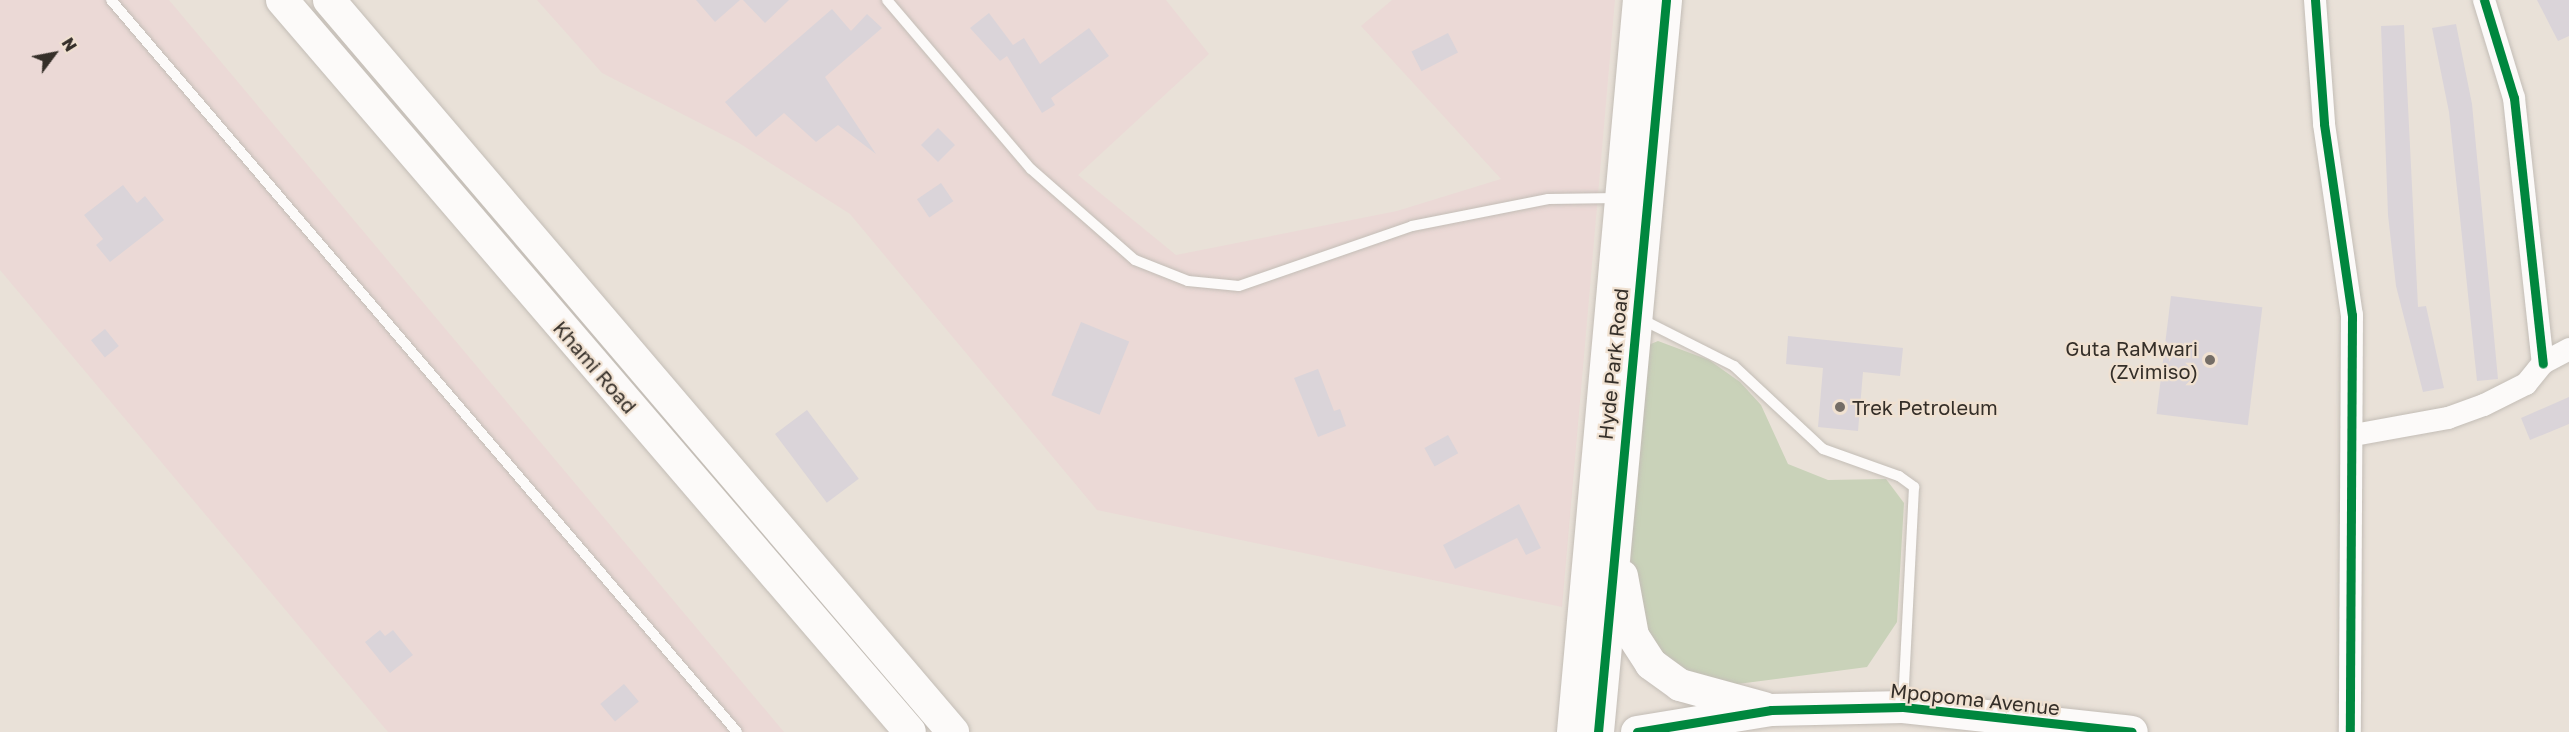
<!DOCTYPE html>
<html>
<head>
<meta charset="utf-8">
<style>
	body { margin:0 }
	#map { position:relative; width:2569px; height:732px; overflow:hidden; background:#e9e1d8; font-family:"Golos Text",sans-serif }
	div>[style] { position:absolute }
	.industrial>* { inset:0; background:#ebd9d6 }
	.green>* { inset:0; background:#c9d2b9 }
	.building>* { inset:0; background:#dad4d9; transform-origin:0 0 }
	.roads { filter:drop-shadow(0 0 2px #c3bdb6) drop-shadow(0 0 2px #c3bdb6) }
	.lane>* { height:10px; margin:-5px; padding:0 5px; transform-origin:5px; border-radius:5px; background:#fcfaf9 }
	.street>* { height:22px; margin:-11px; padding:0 11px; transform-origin:11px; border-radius:11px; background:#fcfaf9 }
	.secondary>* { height:32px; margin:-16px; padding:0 16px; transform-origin:16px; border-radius:16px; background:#fcfaf9 }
	.cycleway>* { height:9px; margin:-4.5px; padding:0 4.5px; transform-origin:4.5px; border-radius:4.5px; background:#00873e }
	.dots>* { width:16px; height:16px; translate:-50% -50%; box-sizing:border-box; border:3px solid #f0e1d1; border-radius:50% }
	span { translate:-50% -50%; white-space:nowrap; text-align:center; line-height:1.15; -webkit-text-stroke:4.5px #f0e1d1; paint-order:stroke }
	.poi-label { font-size:20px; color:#352f29 }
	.right { translate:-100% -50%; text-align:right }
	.left { translate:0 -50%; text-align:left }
	.street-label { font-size:20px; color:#352f29 }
	.north { position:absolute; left:24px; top:24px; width:60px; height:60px; -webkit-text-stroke:4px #f0e1d1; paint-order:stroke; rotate:58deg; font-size:16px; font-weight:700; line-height:24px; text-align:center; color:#352f29 }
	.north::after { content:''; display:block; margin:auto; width:21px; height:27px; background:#352f29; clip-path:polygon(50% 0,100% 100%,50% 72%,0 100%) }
</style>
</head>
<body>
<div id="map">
	<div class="industrial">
		<i style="clip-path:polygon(0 0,169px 0,784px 732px,388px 732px,0 270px)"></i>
		<i style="clip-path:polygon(537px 0,1166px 0,1209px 54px,1078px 175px,1176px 255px,1397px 211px,1501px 179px,1361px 26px,1392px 0,1615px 0,1562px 607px,1097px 510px,850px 214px,739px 143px,602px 73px)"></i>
	</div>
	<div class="green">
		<i style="clip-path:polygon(1658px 341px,1709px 360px,1740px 382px,1761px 405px,1788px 464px,1828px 480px,1886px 479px,1904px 503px,1897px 622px,1867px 667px,1722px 686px,1687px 680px,1641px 634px,1625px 518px,1646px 346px)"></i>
	</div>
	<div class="building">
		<i style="clip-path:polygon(696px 0,740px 0,715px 22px)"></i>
		<i style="clip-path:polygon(743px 0,789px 0,765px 23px)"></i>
		<i style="clip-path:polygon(2537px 0,2569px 0,2569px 36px,2558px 41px)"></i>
		<i style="clip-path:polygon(832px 9px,851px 31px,867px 14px,882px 28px,825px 77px,876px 154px,838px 125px,816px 142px,784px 113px,756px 137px,725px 102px)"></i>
		<i style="clip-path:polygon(989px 13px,1013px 45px,1024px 38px,1040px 64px,1089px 28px,1109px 56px,1051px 98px,1055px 105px,1042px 113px,1007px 56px,1000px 61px,970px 28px)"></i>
		<i style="clip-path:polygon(2456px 24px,2472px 104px,2498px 379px,2477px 381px,2449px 112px,2432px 28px)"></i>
		<i style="clip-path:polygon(2404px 25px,2418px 307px,2426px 306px,2444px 388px,2423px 392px,2396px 286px,2388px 215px,2381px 26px)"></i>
		<i style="left:1448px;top:33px;width:22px;height:41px;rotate:63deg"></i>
		<i style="left:938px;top:128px;width:24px;height:24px;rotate:45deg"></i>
		<i style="left:941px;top:183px;width:22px;height:29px;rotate:56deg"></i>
		<i style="clip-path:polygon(123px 185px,137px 203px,145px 196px,164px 220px,110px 262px,96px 245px,103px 239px,84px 215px)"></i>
		<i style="left:2171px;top:296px;width:92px;height:119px;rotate:7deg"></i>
		<i style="left:1081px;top:322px;width:52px;height:79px;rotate:22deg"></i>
		<i style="left:105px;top:329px;width:22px;height:18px;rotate:51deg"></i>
		<i style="clip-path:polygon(1788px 336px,1903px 348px,1900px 376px,1863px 372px,1858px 431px,1818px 427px,1823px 368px,1786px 364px)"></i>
		<i style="clip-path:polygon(1318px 369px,1334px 411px,1340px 409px,1346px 426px,1318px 437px,1294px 378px)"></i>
		<i style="clip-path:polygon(2569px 397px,2569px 424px,2530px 440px,2521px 418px)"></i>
		<i style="left:807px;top:410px;width:86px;height:40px;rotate:53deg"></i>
		<i style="left:1448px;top:435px;width:21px;height:27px;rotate:61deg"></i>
		<i style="clip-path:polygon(1519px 504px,1541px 548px,1526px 555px,1517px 538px,1455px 569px,1443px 545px)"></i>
		<i style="clip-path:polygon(380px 630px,385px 636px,393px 630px,413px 655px,390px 673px,365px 642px)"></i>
		<i style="left:624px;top:684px;width:23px;height:31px;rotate:50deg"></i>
	</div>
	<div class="roads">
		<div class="lane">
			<i style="left:111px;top:0;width:963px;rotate:49.46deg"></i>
			<i style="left:887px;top:0;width:222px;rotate:49.6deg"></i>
			<i style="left:1031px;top:169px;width:138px;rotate:41.2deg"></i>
			<i style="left:1135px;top:260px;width:57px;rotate:21.6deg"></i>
			<i style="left:1188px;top:281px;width:51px;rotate:5.6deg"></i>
			<i style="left:1239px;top:286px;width:183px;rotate:-19.1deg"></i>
			<i style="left:1412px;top:226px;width:139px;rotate:-11.2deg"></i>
			<i style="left:1548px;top:199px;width:70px;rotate:-0.8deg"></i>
			<i style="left:1641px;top:319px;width:104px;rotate:26.8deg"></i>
			<i style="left:1734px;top:366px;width:122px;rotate:43deg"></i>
			<i style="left:1823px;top:449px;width:81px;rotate:19.6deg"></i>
			<i style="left:1899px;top:476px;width:19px;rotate:36deg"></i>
			<i style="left:1914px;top:487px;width:216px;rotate:92.9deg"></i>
		</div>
		<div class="street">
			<i style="left:2315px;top:0;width:124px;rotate:85.8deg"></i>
			<i style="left:2324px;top:124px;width:193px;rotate:81.7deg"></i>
			<i style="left:2352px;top:315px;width:417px;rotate:90.3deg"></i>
			<i style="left:2484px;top:0;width:102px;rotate:73deg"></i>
			<i style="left:2514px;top:98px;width:267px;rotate:83.8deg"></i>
			<i style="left:2354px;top:435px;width:96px;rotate:-10.3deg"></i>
			<i style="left:2448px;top:418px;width:38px;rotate:-20deg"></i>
			<i style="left:2484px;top:405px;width:47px;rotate:-26.6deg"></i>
			<i style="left:2526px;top:384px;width:27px;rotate:-51deg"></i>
			<i style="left:2543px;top:363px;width:30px;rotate:-28deg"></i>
		</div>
		<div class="secondary">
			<i style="left:282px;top:0;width:964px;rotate:49.37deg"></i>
			<i style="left:329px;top:0;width:962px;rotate:49.55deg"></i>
			<i style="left:1622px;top:576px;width:61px;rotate:79.6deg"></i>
			<i style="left:1633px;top:636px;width:33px;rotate:57deg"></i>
			<i style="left:1651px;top:664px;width:36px;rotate:36deg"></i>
			<i style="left:1680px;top:685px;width:87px;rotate:15.3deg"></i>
			<i style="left:1573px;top:732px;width:735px;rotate:-84.85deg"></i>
			<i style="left:1598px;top:732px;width:735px;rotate:-84.69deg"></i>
			<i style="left:1637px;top:732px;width:136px;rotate:-9.3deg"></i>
			<i style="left:1771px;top:710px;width:132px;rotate:-1.3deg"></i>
			<i style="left:1903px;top:707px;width:230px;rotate:6.2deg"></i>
		</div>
	</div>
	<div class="cycleway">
		<i style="left:2315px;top:0;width:124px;rotate:85.8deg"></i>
		<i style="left:2324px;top:124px;width:193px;rotate:81.7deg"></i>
		<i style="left:2352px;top:315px;width:417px;rotate:90.3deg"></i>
		<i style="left:2484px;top:0;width:102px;rotate:73deg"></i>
		<i style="left:2514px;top:98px;width:267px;rotate:83.8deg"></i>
		<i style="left:1598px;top:732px;width:735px;rotate:-84.69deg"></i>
		<i style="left:1637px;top:732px;width:136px;rotate:-9.3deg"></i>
		<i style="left:1771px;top:710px;width:132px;rotate:-1.3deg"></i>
		<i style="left:1903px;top:707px;width:230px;rotate:6.2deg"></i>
	</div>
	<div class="dots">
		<i style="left:2210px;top:360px;background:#746d66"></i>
		<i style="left:1840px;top:407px;background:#746d66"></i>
	</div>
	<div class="poi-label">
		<span class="right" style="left:2198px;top:360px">Guta RaMwari<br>(Zvimiso)</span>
		<span class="left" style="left:1852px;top:407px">Trek Petroleum</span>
	</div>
	<div class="street-label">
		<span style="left:1613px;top:364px;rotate:-84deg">Hyde Park Road</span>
		<span style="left:595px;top:367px;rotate:49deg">Khami Road</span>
		<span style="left:1975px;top:699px;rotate:6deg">Mpopoma Avenue</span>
	</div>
	<div class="north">N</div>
</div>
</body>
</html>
